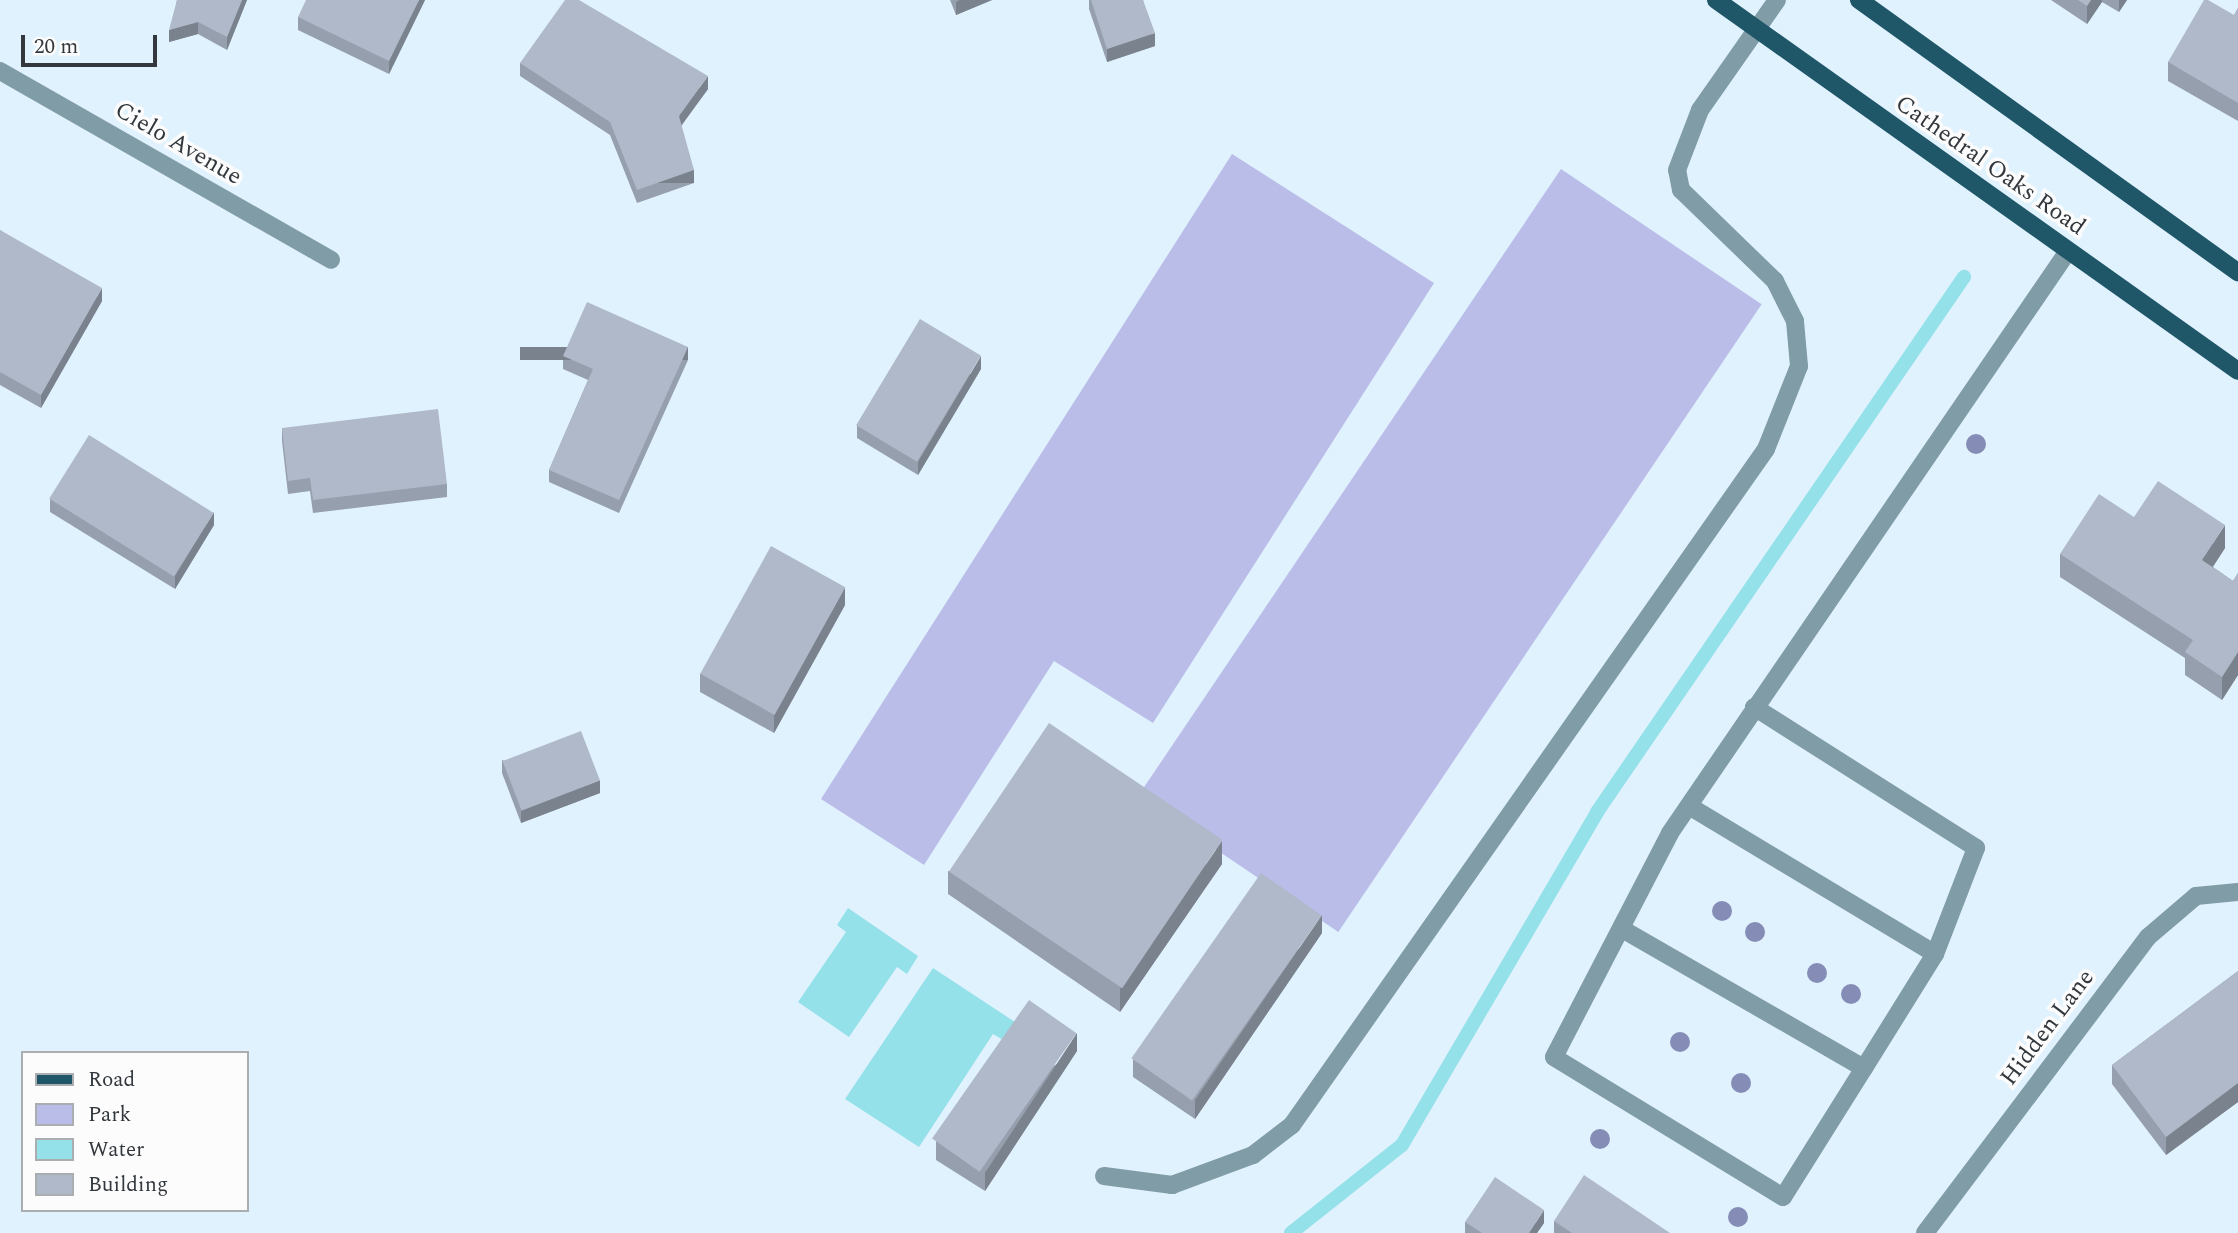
<!DOCTYPE html>
<html>
<head>
<meta charset="utf-8">
<style>
	body { margin:0 }
	#map { position:relative; width:2238px; height:1233px; overflow:hidden; background:#e1f2ff; font-family:Spectral,serif }
	div>[style] { position:absolute }
	.green>* { inset:0; background:#b9bde8; transform-origin:0 0 }
	.water>* { inset:0; background:#95e1e9 }
	.stream>* { height:14px; margin:-7px; padding:0 7px; transform-origin:7px; border-radius:7px; background:#95e1e9 }
	.minor>* { height:18px; margin:-9px; padding:0 9px; transform-origin:9px; border-radius:9px; background:#809ca6 }
	.major>* { height:18px; margin:-9px; padding:0 9px; transform-origin:9px; border-radius:9px; background:#1f5769 }
	.trees>* { width:20px; height:20px; margin:-10px; border-radius:50%; background:#858cb5 }
	.wall>* { inset:0; background:#969fad }
	.shaded-wall>* { inset:0; background:#7a828d; transform-origin:0 0 }
	.building>* { inset:0; background:#afb9c9; transform-origin:0 0 }
	span { translate:-50% -50%; white-space:nowrap; text-align:center; line-height:1.15; -webkit-text-stroke:7px #fcfcfc; paint-order:stroke }
	.street-label { font-size:24px; color:#32383d }
	.legend { position:absolute; left:21px; top:1051px; width:228px; height:161px; box-sizing:border-box; background:#fcfcfc; border:2px solid #abaeb0; margin:0; padding:9px 12px; list-style:none; font-size:21px; color:#32383d }
	.legend li { display:flex; align-items:center; gap:14px; height:35px }
	.legend b { width:35px; border:2px solid #abaeb0 }
	.scale { position:absolute; left:21px; top:35px; width:136px; height:32px; box-sizing:border-box; border:4px solid #32383d; border-top:0; padding-left:9px; font-size:21px; line-height:24px; white-space:nowrap; color:#32383d; -webkit-text-stroke:5px #fcfcfc; paint-order:stroke }
</style>
</head>
<body>
<div id="map">
	<div class="green">
		<i style="clip-path:polygon(1232px 154px,1434px 283px,1153px 723px,1054px 661px,924px 865px,821px 799px)"></i>
		<i style="left:1561px;top:169px;width:242px;height:757px;rotate:34deg"></i>
	</div>
	<div class="water">
		<i style="clip-path:polygon(848px 908px,918px 956px,907px 974px,897px 967px,849px 1037px,798px 1002px,846px 932px,837px 925px)"></i>
		<i style="clip-path:polygon(933px 968px,1015px 1022px,1003px 1040px,993px 1034px,919px 1147px,845px 1099px)"></i>
	</div>
	<div class="stream">
		<i style="left:1291px;top:1233px;width:142px;rotate:-38.4deg"></i>
		<i style="left:1402px;top:1145px;width:386px;rotate:-59.6deg"></i>
		<i style="left:1597px;top:812px;width:649px;rotate:-55.55deg"></i>
	</div>
	<div class="minor">
		<i style="left:0;top:71px;width:381px;rotate:29.7deg"></i>
		<i style="left:1754px;top:707px;width:263px;rotate:32.4deg"></i>
		<i style="left:1976px;top:848px;width:114px;rotate:111.1deg"></i>
		<i style="left:1689px;top:806px;width:287px;rotate:31deg"></i>
		<i style="left:1935px;top:954px;width:134px;rotate:121.9deg"></i>
		<i style="left:1622px;top:929px;width:279px;rotate:29.9deg"></i>
		<i style="left:1864px;top:1068px;width:152px;rotate:122.1deg"></i>
		<i style="left:1783px;top:1197px;width:268px;rotate:-148.6deg"></i>
		<i style="left:1554px;top:1057px;width:252px;rotate:-62.6deg"></i>
		<i style="left:1670px;top:833px;width:705px;rotate:-55.63deg"></i>
		<i style="left:1104px;top:1176px;width:69px;rotate:7.5deg"></i>
		<i style="left:1172px;top:1185px;width:86px;rotate:-20.3deg"></i>
		<i style="left:1253px;top:1155px;width:49px;rotate:-37.6deg"></i>
		<i style="left:1292px;top:1125px;width:826px;rotate:-54.96deg"></i>
		<i style="left:1766px;top:449px;width:89px;rotate:-68.3deg"></i>
		<i style="left:1799px;top:366px;width:45px;rotate:-95.1deg"></i>
		<i style="left:1795px;top:321px;width:45px;rotate:-116.6deg"></i>
		<i style="left:1775px;top:281px;width:131px;rotate:-135.9deg"></i>
		<i style="left:1681px;top:190px;width:20px;rotate:-101deg"></i>
		<i style="left:1677px;top:170px;width:64px;rotate:-69deg"></i>
		<i style="left:1700px;top:110px;width:134px;rotate:-55deg"></i>
		<i style="left:1925px;top:1233px;width:371px;rotate:-53deg"></i>
		<i style="left:2148px;top:937px;width:63px;rotate:-40.5deg"></i>
		<i style="left:2196px;top:896px;width:42px;rotate:-5.4deg"></i>
	</div>
	<div class="major">
		<i style="left:1716px;top:0;width:640px;rotate:35.4deg"></i>
		<i style="left:1859px;top:0;width:467px;rotate:35.7deg"></i>
	</div>
	<div class="trees">
		<i style="left:1976px;top:444px"></i>
		<i style="left:1722px;top:911px"></i>
		<i style="left:1755px;top:932px"></i>
		<i style="left:1817px;top:973px"></i>
		<i style="left:1851px;top:994px"></i>
		<i style="left:1680px;top:1042px"></i>
		<i style="left:1741px;top:1083px"></i>
		<i style="left:1600px;top:1139px"></i>
		<i style="left:1738px;top:1217px"></i>
	</div>
	<div class="wall">
		<i style="clip-path:polygon(177px 0,247px 0,227px 50px,198px 34px,169px 42px)"></i>
		<i style="clip-path:polygon(425px 0,389px 74px,298px 30px,298px 17px)"></i>
		<i style="clip-path:polygon(950px 0,992px 0,956px 15px)"></i>
		<i style="clip-path:polygon(1089px 0,1143px 0,1155px 46px,1107px 62px,1089px 9px)"></i>
		<i style="clip-path:polygon(2051px 0,2127px 0,2119px 12px,2102px 2px,2087px 24px)"></i>
		<i style="clip-path:polygon(2238px 8px,2238px 121px,2168px 81px,2168px 62px,2234px 15px)"></i>
		<i style="clip-path:polygon(520px 63px,708px 89px,681px 125px,694px 183px,637px 203px,610px 135px,520px 76px)"></i>
		<i style="clip-path:polygon(0 230px,102px 301px,41px 408px,0 385px)"></i>
		<i style="clip-path:polygon(563px 356px,688px 360px,619px 513px,549px 482px,549px 470px,588px 380px,563px 369px)"></i>
		<i style="clip-path:polygon(981px 369px,918px 475px,857px 438px,857px 426px)"></i>
		<i style="clip-path:polygon(282px 428px,447px 484px,447px 497px,313px 513px,310px 491px,288px 494px,282px 441px)"></i>
		<i style="clip-path:polygon(50px 499px,214px 525px,175px 589px,50px 512px)"></i>
		<i style="clip-path:polygon(2134px 517px,2225px 548px,2213px 567px,2233px 581px,2238px 573px,2238px 675px,2222px 700px,2185px 675px,2185px 658px,2060px 577px,2060px 554px)"></i>
		<i style="clip-path:polygon(845px 605px,774px 733px,700px 692px,700px 674px)"></i>
		<i style="clip-path:polygon(502px 760px,600px 793px,521px 823px,502px 773px)"></i>
		<i style="clip-path:polygon(1222px 864px,1120px 1012px,948px 894px,948px 871px)"></i>
		<i style="clip-path:polygon(1322px 933px,1195px 1119px,1133px 1077px,1133px 1059px)"></i>
		<i style="clip-path:polygon(2238px 971px,2238px 1102px,2166px 1155px,2112px 1084px,2112px 1065px)"></i>
		<i style="clip-path:polygon(1077px 1051px,985px 1191px,936px 1160px,936px 1141px)"></i>
		<i style="clip-path:polygon(1554px 1221px,1670px 1233px,1554px 1233px)"></i>
		<i style="clip-path:polygon(1465px 1222px,1544px 1223px,1537px 1233px,1465px 1233px)"></i>
	</div>
	<div class="shaded-wall">
		<i style="clip-path:polygon(242px 0,247px 0,227px 50px,227px 37px)"></i>
		<i style="clip-path:polygon(419px 0,425px 0,389px 74px,389px 61px)"></i>
		<i style="clip-path:polygon(960px 0,992px 0,956px 15px,956px 2px)"></i>
		<i style="clip-path:polygon(2091px 0,2102px 0,2102px 2px,2087px 24px,2087px 6px)"></i>
		<i style="clip-path:polygon(2119px 0,2127px 0,2119px 12px)"></i>
		<i style="clip-path:polygon(198px 22px,198px 34px,169px 42px,169px 30px)"></i>
		<i style="clip-path:polygon(1155px 33px,1155px 46px,1107px 62px,1107px 49px)"></i>
		<i style="clip-path:polygon(708px 76px,708px 89px,679px 129px,679px 116px)"></i>
		<i style="left:694px;top:170px;width:13px;height:60px;rotate:90deg"></i>
		<i style="clip-path:polygon(102px 288px,102px 301px,41px 408px,41px 395px)"></i>
		<i style="left:688px;top:347px;width:13px;height:168px;rotate:90deg"></i>
		<i style="clip-path:polygon(981px 356px,981px 369px,918px 475px,918px 462px)"></i>
		<i style="clip-path:polygon(214px 512px,214px 525px,175px 589px,175px 576px)"></i>
		<i style="clip-path:polygon(2225px 525px,2225px 548px,2202px 583px,2202px 560px)"></i>
		<i style="clip-path:polygon(845px 587px,845px 605px,774px 733px,774px 714px)"></i>
		<i style="clip-path:polygon(2238px 652px,2238px 675px,2222px 700px,2222px 677px)"></i>
		<i style="clip-path:polygon(600px 780px,600px 793px,521px 823px,521px 811px)"></i>
		<i style="clip-path:polygon(1222px 841px,1222px 864px,1120px 1012px,1120px 989px)"></i>
		<i style="clip-path:polygon(1322px 915px,1322px 933px,1195px 1119px,1195px 1100px)"></i>
		<i style="clip-path:polygon(1077px 1033px,1077px 1051px,985px 1191px,985px 1173px)"></i>
		<i style="clip-path:polygon(2238px 1083px,2238px 1102px,2166px 1155px,2166px 1137px)"></i>
		<i style="clip-path:polygon(1544px 1210px,1544px 1223px,1537px 1233px,1529px 1233px)"></i>
	</div>
	<div class="building">
		<i style="clip-path:polygon(177px 0,242px 0,227px 37px,198px 22px,169px 30px)"></i>
		<i style="clip-path:polygon(306px 0,419px 0,389px 61px,298px 17px)"></i>
		<i style="clip-path:polygon(565px 0,579px 0,708px 76px,679px 116px,694px 170px,637px 190px,610px 122px,520px 63px)"></i>
		<i style="clip-path:polygon(1091px 0,1143px 0,1155px 33px,1107px 49px)"></i>
		<i style="clip-path:polygon(2078px 0,2091px 0,2087px 6px)"></i>
		<i style="clip-path:polygon(2204px 0,2208px 0,2234px 15px,2238px 8px,2238px 103px,2168px 62px)"></i>
		<i style="clip-path:polygon(0 230px,102px 288px,41px 395px,0 372px)"></i>
		<i style="clip-path:polygon(587px 302px,688px 347px,619px 500px,549px 470px,593px 369px,563px 356px)"></i>
		<i style="left:920px;top:319px;width:71px;height:124px;rotate:31deg"></i>
		<i style="clip-path:polygon(438px 409px,447px 484px,313px 500px,310px 478px,288px 481px,282px 428px)"></i>
		<i style="left:89px;top:435px;width:147px;height:75px;rotate:32deg"></i>
		<i style="clip-path:polygon(2158px 481px,2225px 525px,2202px 560px,2233px 581px,2238px 573px,2238px 652px,2222px 677px,2185px 652px,2193px 640px,2060px 554px,2099px 494px,2134px 517px)"></i>
		<i style="left:771px;top:546px;width:85px;height:146px;rotate:29deg"></i>
		<i style="left:1049px;top:723px;width:209px;height:179px;rotate:34deg"></i>
		<i style="left:581px;top:731px;width:53px;height:84px;rotate:69deg"></i>
		<i style="left:1261px;top:873px;width:74px;height:226px;rotate:35deg"></i>
		<i style="clip-path:polygon(2238px 971px,2238px 1083px,2166px 1137px,2112px 1065px)"></i>
		<i style="left:1029px;top:1000px;width:58px;height:169px;rotate:35deg"></i>
		<i style="clip-path:polygon(1584px 1175px,1670px 1233px,1572px 1233px,1554px 1221px)"></i>
		<i style="clip-path:polygon(1495px 1177px,1544px 1210px,1529px 1233px,1482px 1233px,1465px 1222px)"></i>
	</div>
	<div class="street-label">
		<span style="left:178px;top:144px;rotate:30deg">Cielo Avenue</span>
		<span style="left:1990px;top:166px;rotate:35deg">Cathedral Oaks Road</span>
		<span style="left:2048px;top:1028px;rotate:-53deg">Hidden Lane</span>
	</div>
	<ul class="legend">
	<li><b style="height:9px;background:#1f5769"></b>Road</li>
	<li><b style="height:19px;background:#b9bde8"></b>Park</li>
	<li><b style="height:19px;background:#95e1e9"></b>Water</li>
	<li><b style="height:19px;background:#afb9c9"></b>Building</li>
	</ul>
	<div class="scale">20 m</div>
</div>
</body>
</html>
